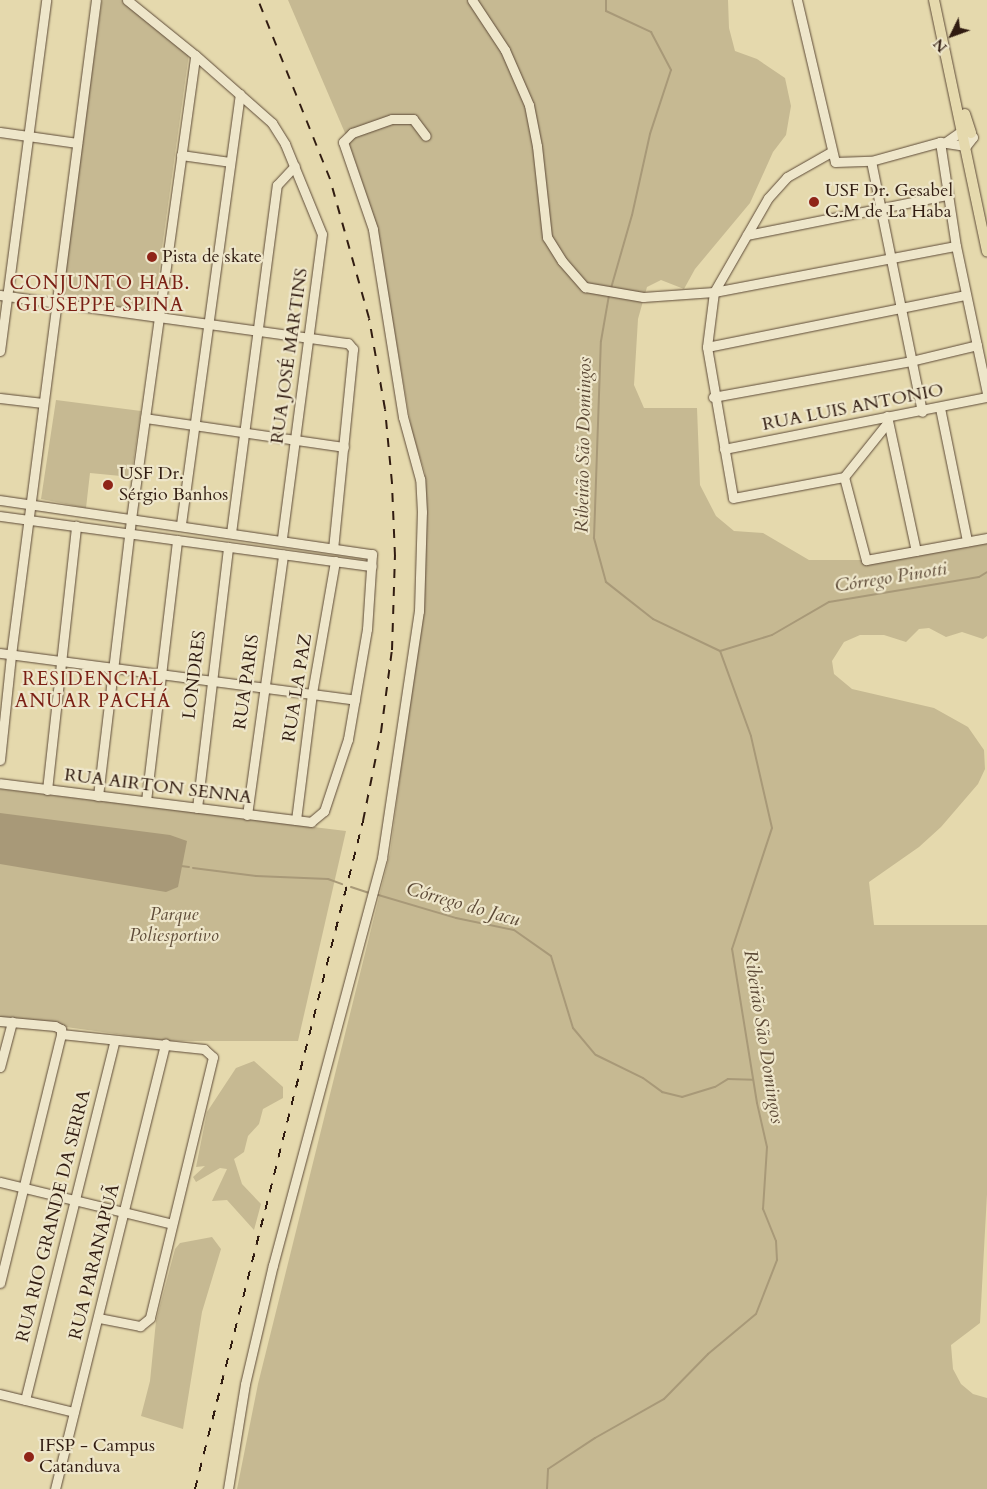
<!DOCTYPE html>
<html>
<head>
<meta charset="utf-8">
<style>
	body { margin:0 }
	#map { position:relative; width:987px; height:1489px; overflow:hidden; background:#e5d9ad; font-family:Cardo,serif }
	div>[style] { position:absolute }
	.green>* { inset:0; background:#c6b992 }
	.water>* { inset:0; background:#a89978 }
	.stream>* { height:2px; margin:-1px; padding:0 1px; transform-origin:1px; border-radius:1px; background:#a89978 }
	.roads { filter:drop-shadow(0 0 1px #5e4b38) drop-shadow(0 0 1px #5e4b38) }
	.minor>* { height:9px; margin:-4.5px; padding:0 4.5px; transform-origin:4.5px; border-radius:4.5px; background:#eee6ca }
	.major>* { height:10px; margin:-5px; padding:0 5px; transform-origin:5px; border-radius:5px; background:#e5d9ad }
	.rail>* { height:2px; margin-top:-1px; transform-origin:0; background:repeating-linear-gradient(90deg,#311c11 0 9px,transparent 0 18px) }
	.dots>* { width:14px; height:14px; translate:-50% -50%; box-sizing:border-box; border:2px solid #eee6ca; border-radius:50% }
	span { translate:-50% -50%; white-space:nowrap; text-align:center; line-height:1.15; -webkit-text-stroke:4.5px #eee6ca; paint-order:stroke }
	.poi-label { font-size:18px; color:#311c11 }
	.left { translate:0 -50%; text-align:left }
	.street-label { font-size:18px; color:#311c11 }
	.park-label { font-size:18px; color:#5e4b38; font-style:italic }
	.neighbourhood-label { font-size:19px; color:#7a1f14; letter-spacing:1px }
	.water-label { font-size:19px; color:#5b4835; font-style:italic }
	.north { position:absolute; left:927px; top:10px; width:50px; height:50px; -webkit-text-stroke:4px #eee6ca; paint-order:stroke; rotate:228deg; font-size:14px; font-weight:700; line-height:20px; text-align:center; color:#311c11 }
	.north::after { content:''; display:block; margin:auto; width:18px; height:22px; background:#311c11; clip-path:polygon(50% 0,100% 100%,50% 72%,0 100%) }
</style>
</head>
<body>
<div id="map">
	<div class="green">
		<i style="clip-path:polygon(102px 0,122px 0,189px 54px,155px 299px,148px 310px,68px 301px,61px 292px)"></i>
		<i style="clip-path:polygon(288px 0,728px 0,729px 28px,735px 51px,757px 59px,785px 78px,791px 106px,786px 135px,773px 152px,750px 203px,695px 269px,684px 289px,661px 280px,647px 287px,638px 319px,634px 385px,644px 408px,697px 408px,700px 485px,716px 516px,734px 531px,763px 533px,809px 560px,866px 560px,987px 538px,987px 636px,983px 639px,962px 632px,946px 637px,929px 628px,919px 629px,906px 642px,884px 635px,860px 635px,844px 642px,832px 661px,834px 674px,852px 689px,934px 708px,968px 727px,984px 750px,985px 769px,978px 784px,941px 827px,919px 847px,869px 882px,874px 925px,987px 925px,987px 1194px,980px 1323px,951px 1345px,953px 1369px,961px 1384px,973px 1394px,987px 1398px,987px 1489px,237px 1489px,258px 1384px,390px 853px,422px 610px,425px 473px,412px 432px,375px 220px,348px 140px)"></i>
		<i style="clip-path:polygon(56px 400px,141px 411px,131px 477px,90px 473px,86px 508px,41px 499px)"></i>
		<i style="clip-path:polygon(0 789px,346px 831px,298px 1041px,168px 1041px,0 1018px)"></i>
		<i style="clip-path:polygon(254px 1061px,283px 1087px,283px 1098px,263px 1109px,259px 1124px,248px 1136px,244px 1152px,234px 1159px,242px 1184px,261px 1204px,254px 1230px,227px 1200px,212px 1201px,227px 1169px,220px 1168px,196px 1182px,193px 1177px,205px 1166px,196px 1167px,207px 1112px,236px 1068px)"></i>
		<i style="clip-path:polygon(212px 1237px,221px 1249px,202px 1312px,183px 1429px,141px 1416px,150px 1381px,156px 1321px,175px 1249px,180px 1243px)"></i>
	</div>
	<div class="water">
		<i style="clip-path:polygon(0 813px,170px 835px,187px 841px,178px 887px,166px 892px,0 864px)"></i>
	</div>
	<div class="stream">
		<i style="left:606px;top:0;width:11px;rotate:90deg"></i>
		<i style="left:606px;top:11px;width:50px;rotate:25deg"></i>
		<i style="left:651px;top:32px;width:43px;rotate:62.2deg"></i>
		<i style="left:671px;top:70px;width:67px;rotate:108.2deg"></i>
		<i style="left:650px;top:134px;width:83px;rotate:102.5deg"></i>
		<i style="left:632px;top:215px;width:76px;rotate:106deg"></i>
		<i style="left:720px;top:651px;width:54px;rotate:-17.1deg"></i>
		<i style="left:772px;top:635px;width:66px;rotate:-30.1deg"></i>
		<i style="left:829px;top:602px;width:152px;rotate:-9.5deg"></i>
		<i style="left:979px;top:577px;width:9px;rotate:-32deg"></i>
		<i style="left:181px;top:866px;width:8px;rotate:7deg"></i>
		<i style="left:193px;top:868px;width:64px;rotate:7.2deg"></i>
		<i style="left:256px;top:876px;width:72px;rotate:2.4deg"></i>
		<i style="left:328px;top:879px;width:15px;rotate:20deg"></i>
		<i style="left:351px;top:887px;width:20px;rotate:18deg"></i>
		<i style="left:375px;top:894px;width:84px;rotate:16.5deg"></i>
		<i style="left:456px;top:918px;width:59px;rotate:11.7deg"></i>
		<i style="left:514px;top:930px;width:45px;rotate:35.1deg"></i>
		<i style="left:551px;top:956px;width:75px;rotate:73deg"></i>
		<i style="left:573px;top:1028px;width:35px;rotate:50deg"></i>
		<i style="left:596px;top:1055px;width:52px;rotate:26.1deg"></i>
		<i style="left:643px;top:1078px;width:24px;rotate:36deg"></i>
		<i style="left:662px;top:1092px;width:21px;rotate:14deg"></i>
		<i style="left:682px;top:1097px;width:34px;rotate:-17deg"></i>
		<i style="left:715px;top:1087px;width:15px;rotate:-32deg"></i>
		<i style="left:728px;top:1079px;width:25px;rotate:2deg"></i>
		<i style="left:547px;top:1489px;width:20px;rotate:-87deg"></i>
		<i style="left:548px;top:1469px;width:56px;rotate:-33.4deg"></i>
		<i style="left:595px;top:1438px;width:79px;rotate:-29.5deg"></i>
		<i style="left:664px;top:1399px;width:63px;rotate:-45.6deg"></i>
		<i style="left:708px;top:1354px;width:62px;rotate:-39.8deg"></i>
		<i style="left:756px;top:1314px;width:58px;rotate:-68.7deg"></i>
		<i style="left:777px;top:1260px;width:19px;rotate:-93deg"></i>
		<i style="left:776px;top:1241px;width:35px;rotate:-112deg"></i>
		<i style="left:763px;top:1209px;width:62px;rotate:-86.3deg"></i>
		<i style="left:767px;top:1147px;width:45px;rotate:-102.8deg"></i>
		<i style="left:757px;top:1103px;width:156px;rotate:-99.2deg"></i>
		<i style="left:732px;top:949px;width:127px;rotate:-71.7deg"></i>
		<i style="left:772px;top:828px;width:94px;rotate:-102.9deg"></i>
		<i style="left:751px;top:736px;width:90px;rotate:-110deg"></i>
		<i style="left:720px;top:651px;width:74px;rotate:-154.5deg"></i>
		<i style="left:653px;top:619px;width:60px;rotate:-141.8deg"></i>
		<i style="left:606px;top:582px;width:46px;rotate:-105.3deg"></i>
		<i style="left:594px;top:538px;width:197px;rotate:-88deg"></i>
		<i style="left:601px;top:341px;width:47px;rotate:-80.1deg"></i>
	</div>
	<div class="roads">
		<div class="minor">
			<i style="left:127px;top:0;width:87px;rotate:39deg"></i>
			<i style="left:195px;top:55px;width:103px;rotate:41.4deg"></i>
			<i style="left:272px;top:123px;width:25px;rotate:58deg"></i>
			<i style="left:285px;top:144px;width:97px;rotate:67.7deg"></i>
			<i style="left:322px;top:234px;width:308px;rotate:97.5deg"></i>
			<i style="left:472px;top:0;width:60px;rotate:56.6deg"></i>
			<i style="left:505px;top:50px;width:60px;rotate:66.4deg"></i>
			<i style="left:529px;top:105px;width:42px;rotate:79deg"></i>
			<i style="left:537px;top:146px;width:92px;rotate:83.7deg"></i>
			<i style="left:547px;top:237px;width:28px;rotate:58deg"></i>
			<i style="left:562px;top:261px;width:35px;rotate:49deg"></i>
			<i style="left:585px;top:287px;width:59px;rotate:9.8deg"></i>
			<i style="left:643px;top:297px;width:71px;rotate:-4deg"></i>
			<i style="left:714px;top:292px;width:246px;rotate:-10.8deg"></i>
			<i style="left:797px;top:0;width:166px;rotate:76.8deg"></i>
			<i style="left:835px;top:162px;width:36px;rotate:-2deg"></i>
			<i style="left:871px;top:161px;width:72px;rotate:-15.4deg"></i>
			<i style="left:940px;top:142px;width:26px;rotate:9deg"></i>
			<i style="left:966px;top:146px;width:11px;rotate:-52deg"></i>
			<i style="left:973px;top:137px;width:9px;rotate:-131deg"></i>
			<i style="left:967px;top:130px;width:4px;rotate:180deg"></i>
			<i style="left:963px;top:130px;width:21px;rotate:145deg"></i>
			<i style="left:0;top:132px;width:78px;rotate:8.1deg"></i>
			<i style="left:940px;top:142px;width:105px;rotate:81.3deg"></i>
			<i style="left:956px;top:246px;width:150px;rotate:78.1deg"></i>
			<i style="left:831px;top:152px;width:51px;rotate:150.4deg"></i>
			<i style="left:787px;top:177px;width:28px;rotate:132deg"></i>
			<i style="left:768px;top:198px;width:108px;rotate:119.9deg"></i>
			<i style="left:714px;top:292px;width:55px;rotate:97.3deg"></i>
			<i style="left:707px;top:347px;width:153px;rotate:80.2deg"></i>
			<i style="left:733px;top:498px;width:113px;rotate:-10.7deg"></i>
			<i style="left:181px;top:155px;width:49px;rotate:8.1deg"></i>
			<i style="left:871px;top:161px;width:256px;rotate:78.5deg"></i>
			<i style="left:747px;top:235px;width:204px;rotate:-11.3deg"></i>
			<i style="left:0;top:295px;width:351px;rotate:7.9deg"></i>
			<i style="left:348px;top:343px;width:8px;rotate:50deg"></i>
			<i style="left:353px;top:349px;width:200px;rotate:95.7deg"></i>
			<i style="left:707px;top:347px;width:264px;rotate:-11.4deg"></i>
			<i style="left:0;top:351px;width:354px;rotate:-82.5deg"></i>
			<i style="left:713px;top:397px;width:201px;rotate:-10.3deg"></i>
			<i style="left:911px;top:361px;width:68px;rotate:-13.6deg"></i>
			<i style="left:0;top:398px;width:43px;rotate:6.6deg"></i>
			<i style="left:940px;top:408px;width:136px;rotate:78.5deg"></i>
			<i style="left:887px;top:416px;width:138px;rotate:77.9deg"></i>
			<i style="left:145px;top:418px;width:201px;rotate:8.3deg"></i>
			<i style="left:724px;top:449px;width:268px;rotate:-11.2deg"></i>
			<i style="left:844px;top:477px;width:86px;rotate:75.2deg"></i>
			<i style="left:866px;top:560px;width:123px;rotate:-10.3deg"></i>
			<i style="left:844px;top:477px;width:70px;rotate:-51.3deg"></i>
			<i style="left:0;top:500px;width:376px;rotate:8.3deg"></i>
			<i style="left:372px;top:554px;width:75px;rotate:93.8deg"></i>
			<i style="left:367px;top:629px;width:112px;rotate:99.8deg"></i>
			<i style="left:348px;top:739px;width:76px;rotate:108.4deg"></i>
			<i style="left:324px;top:811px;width:17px;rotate:140deg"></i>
			<i style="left:311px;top:822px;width:313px;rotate:-172.9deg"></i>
			<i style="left:0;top:516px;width:375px;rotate:7.7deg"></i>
			<i style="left:181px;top:524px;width:434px;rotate:-82.2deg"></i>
			<i style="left:231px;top:533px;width:351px;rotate:-82.5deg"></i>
			<i style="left:277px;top:185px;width:26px;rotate:-47deg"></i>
			<i style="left:0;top:653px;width:358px;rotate:7.5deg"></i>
			<i style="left:0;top:760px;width:106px;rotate:-84deg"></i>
			<i style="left:11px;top:655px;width:660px;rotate:-82.61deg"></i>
			<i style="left:47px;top:790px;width:266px;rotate:-83.7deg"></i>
			<i style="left:98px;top:796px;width:279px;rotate:-83.2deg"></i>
			<i style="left:131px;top:519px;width:468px;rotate:-82.1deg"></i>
			<i style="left:146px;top:801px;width:263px;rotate:-83.2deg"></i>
			<i style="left:197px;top:808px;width:263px;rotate:-83.2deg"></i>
			<i style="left:247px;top:815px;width:263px;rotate:-82.1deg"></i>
			<i style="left:296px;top:820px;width:128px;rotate:-82.8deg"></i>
			<i style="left:312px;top:693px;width:134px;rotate:-80.1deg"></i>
			<i style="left:0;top:1021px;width:55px;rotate:5.2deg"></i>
			<i style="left:55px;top:1026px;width:7px;rotate:27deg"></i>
			<i style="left:61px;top:1029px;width:5px;rotate:90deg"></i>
			<i style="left:61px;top:1034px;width:144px;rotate:6deg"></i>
			<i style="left:204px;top:1049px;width:12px;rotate:42deg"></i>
			<i style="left:213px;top:1057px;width:268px;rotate:103.6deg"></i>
			<i style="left:150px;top:1318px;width:13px;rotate:141deg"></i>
			<i style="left:140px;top:1326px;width:42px;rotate:-169deg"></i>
			<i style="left:0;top:1067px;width:47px;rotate:-75.1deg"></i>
			<i style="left:0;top:1182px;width:177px;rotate:13.7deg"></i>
			<i style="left:0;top:1283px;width:256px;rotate:-76.2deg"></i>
			<i style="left:0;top:1394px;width:76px;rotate:13.7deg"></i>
			<i style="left:25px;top:1400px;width:371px;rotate:-76deg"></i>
			<i style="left:55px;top:1489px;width:459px;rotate:-76.1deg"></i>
			<i style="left:228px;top:1489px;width:106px;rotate:-80.8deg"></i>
			<i style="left:245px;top:1384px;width:122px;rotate:-76.8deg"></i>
			<i style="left:273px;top:1265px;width:421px;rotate:-75deg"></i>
			<i style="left:382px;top:858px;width:250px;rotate:-81.5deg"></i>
			<i style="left:419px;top:611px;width:99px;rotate:-88.3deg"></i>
			<i style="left:422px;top:512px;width:33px;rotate:-93deg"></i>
			<i style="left:420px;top:479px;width:64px;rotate:-105.3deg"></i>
			<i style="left:403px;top:417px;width:190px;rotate:-99.1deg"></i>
			<i style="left:373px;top:229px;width:92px;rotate:-109deg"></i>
			<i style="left:343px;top:142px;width:13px;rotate:-45deg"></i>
			<i style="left:352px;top:133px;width:42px;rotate:-19.3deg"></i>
			<i style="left:392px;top:119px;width:21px"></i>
			<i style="left:413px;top:119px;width:21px;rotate:53deg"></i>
		</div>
		<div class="major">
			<i style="left:934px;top:0;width:257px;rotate:78.1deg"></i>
			<i style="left:965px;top:114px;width:20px;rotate:72deg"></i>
		</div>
	</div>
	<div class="rail">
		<i style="left:195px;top:1489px;width:689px;rotate:-75.88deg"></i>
		<i style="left:363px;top:821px;width:91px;rotate:-78.6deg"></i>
		<i style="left:381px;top:732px;width:83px;rotate:-82.4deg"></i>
		<i style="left:392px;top:650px;width:94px;rotate:-88.2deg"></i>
		<i style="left:395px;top:556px;width:73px;rotate:-92.4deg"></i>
		<i style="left:392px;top:483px;width:74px;rotate:-95.4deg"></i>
		<i style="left:385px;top:409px;width:92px;rotate:-100deg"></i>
		<i style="left:369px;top:318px;width:144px;rotate:-105.7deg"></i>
		<i style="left:330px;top:179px;width:193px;rotate:-111.9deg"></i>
	</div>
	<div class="dots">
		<i style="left:814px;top:202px;background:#8f2418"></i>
		<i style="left:152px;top:257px;background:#8f2418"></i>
		<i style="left:108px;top:485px;background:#8f2418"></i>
		<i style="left:29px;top:1457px;background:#8f2418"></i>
	</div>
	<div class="poi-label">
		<span class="left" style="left:825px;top:202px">USF Dr. Gesabel<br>C.M de La Haba</span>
		<span class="left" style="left:162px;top:257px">Pista de skate</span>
		<span class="left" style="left:119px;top:485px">USF Dr.<br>Sérgio Banhos</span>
		<span class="left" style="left:39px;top:1457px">IFSP - Campus<br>Catanduva</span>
	</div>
	<div class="street-label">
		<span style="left:290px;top:356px;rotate:-82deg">RUA JOSÉ MARTINS</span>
		<span style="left:853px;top:408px;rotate:-11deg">RUA LUIS ANTONIO</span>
		<span style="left:195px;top:675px;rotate:-83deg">LONDRES</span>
		<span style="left:247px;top:682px;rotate:-82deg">RUA PARIS</span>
		<span style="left:298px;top:688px;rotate:-81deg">RUA LA PAZ</span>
		<span style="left:158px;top:787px;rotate:7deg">RUA AIRTON SENNA</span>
		<span style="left:54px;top:1216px;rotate:-76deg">RUA RIO GRANDE DA SERRA</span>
		<span style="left:95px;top:1262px;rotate:-76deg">RUA PARANAPUÃ</span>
	</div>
	<div class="park-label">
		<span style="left:174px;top:926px">Parque<br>Poliesportivo</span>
	</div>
	<div class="neighbourhood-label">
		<span style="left:100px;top:295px">CONJUNTO HAB.<br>GIUSEPPE SPINA</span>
		<span style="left:93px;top:691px">RESIDENCIAL<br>ANUAR PACHÁ</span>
	</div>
	<div class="water-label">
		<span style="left:584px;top:445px;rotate:-89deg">Ribeirão São Domingos</span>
		<span style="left:891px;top:578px;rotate:-9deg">Córrego Pinotti</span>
		<span style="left:463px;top:905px;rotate:16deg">Córrego do Jacu</span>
		<span style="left:763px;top:1037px;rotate:81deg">Ribeirão São Domingos</span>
	</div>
	<div class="north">N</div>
</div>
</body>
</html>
